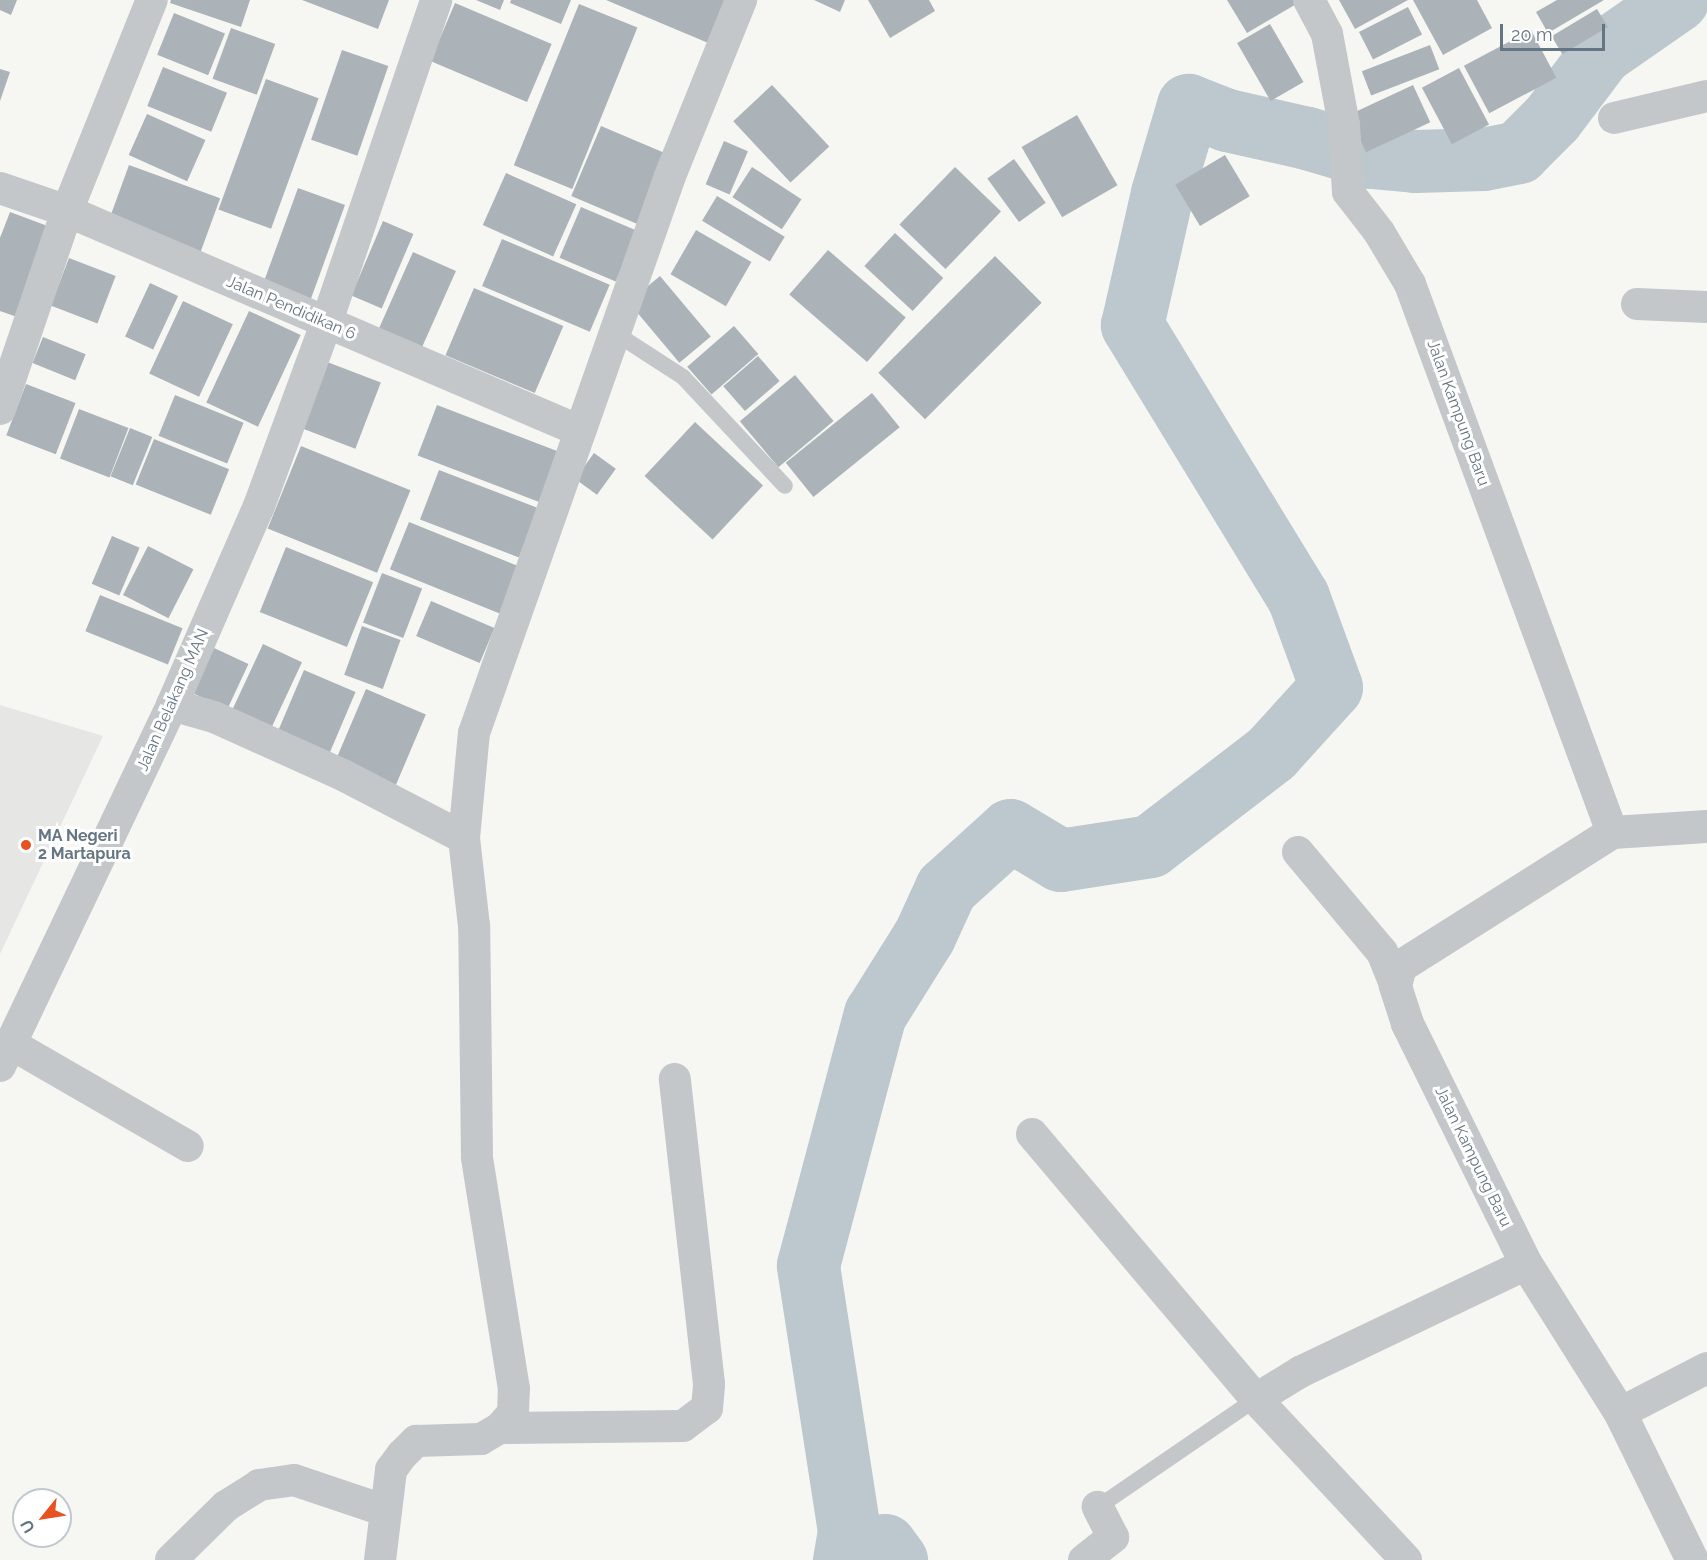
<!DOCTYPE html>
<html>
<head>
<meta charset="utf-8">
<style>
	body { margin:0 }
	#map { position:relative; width:1707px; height:1560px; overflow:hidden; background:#f6f6f2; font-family:Raleway,sans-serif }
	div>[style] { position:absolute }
	.built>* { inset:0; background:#e6e7e5 }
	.river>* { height:63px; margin:-31.5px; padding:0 31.5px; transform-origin:31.5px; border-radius:31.5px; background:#bcc8cd }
	.building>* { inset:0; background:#abb3b8; transform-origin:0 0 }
	.service>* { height:16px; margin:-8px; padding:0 8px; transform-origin:8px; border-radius:8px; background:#c3c7ca }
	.minor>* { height:32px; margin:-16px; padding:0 16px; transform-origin:16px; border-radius:16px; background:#c3c7ca }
	.tertiary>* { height:33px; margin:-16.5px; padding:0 16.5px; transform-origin:16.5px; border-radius:16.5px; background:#c3c7ca }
	.dots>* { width:16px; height:16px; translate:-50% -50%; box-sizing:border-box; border:3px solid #fff; border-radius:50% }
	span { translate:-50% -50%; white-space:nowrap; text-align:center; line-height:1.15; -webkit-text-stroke:6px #fff; paint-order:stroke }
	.street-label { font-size:16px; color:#647584 }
	.poi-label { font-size:16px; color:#647584; font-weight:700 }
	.left { translate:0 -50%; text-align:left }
	.north { position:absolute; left:12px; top:1488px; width:60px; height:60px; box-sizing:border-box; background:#fff; border:2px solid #c1c8ce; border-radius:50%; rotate:240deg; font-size:16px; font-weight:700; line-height:24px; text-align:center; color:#647584 }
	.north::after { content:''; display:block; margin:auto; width:21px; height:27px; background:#e85120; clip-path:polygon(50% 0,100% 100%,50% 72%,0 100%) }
	.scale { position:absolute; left:1500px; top:24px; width:105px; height:27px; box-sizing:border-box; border:3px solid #647584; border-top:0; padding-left:8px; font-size:18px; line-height:21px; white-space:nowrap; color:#647584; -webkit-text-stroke:4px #fff; paint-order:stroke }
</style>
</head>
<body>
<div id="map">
	<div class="built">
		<i style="clip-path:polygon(0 705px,103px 736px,0 954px)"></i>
	</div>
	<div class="river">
		<i style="left:846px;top:1558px;width:41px;rotate:-18.4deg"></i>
		<i style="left:885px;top:1545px;width:19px;rotate:54deg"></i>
		<i style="left:844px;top:1560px;width:29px;rotate:-80deg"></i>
		<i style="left:849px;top:1531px;width:269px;rotate:-98.8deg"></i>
		<i style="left:808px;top:1265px;width:260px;rotate:-75.1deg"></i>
		<i style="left:875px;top:1014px;width:92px;rotate:-57.9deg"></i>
		<i style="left:924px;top:936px;width:53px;rotate:-65.4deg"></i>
		<i style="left:946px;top:888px;width:86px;rotate:-42.2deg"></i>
		<i style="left:1010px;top:830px;width:58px;rotate:31deg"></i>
		<i style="left:1060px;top:860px;width:91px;rotate:-8.8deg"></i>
		<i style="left:1150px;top:846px;width:153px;rotate:-37.5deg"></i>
		<i style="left:1271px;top:753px;width:89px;rotate:-47.7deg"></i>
		<i style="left:1331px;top:687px;width:96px;rotate:-110.1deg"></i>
		<i style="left:1298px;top:597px;width:319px;rotate:-121.4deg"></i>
		<i style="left:1132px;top:325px;width:135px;rotate:-77.2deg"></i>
		<i style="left:1162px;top:193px;width:92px;rotate:-73.5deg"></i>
		<i style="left:1188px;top:105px;width:42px;rotate:21deg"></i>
		<i style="left:1227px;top:120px;width:82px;rotate:12.7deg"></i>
		<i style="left:1307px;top:138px;width:67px;rotate:16.5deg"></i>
		<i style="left:1371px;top:157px;width:44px;rotate:5.2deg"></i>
		<i style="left:1415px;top:161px;width:68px;rotate:-1.7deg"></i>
		<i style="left:1483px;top:159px;width:36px;rotate:-11deg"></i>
		<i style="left:1518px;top:152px;width:48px;rotate:-45deg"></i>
		<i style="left:1552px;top:118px;width:81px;rotate:-53deg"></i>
		<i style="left:1601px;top:53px;width:93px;rotate:-34.9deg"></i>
	</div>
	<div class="building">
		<i style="clip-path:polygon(0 0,17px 0,11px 15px,0 10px)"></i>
		<i style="clip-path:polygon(171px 0,250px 0,241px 27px,170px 3px)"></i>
		<i style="clip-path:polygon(302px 0,389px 0,378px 29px)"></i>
		<i style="clip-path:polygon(476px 0,504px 0,500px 10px)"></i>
		<i style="clip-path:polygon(511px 0,571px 0,561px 24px,510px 3px)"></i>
		<i style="clip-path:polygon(606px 0,732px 0,713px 45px)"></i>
		<i style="clip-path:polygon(814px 0,845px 0,840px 12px)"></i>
		<i style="clip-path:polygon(868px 0,929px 0,935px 11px,890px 38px)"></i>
		<i style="clip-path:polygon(1227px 0,1296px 0,1298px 3px,1247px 33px)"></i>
		<i style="clip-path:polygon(1339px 0,1408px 0,1355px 29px)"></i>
		<i style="clip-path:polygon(1413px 0,1477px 0,1492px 28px,1443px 55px)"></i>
		<i style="clip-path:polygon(1557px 0,1604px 0,1548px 33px,1536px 12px)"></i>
		<i style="left:455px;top:3px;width:105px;height:63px;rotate:23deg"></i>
		<i style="left:579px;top:4px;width:63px;height:174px;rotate:22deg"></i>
		<i style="left:1408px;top:7px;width:31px;height:55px;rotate:63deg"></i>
		<i style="left:1597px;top:9px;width:21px;height:53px;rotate:59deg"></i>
		<i style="left:174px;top:13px;width:55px;height:45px;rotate:22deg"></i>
		<i style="left:1270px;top:24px;width:67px;height:38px;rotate:60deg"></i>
		<i style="left:231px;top:28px;width:47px;height:54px;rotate:20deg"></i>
		<i style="left:1531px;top:30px;width:54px;height:76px;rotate:62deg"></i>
		<i style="left:1430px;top:45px;width:26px;height:73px;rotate:69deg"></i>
		<i style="left:342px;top:50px;width:49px;height:95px;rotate:19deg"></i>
		<i style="left:163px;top:67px;width:69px;height:42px;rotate:22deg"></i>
		<i style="left:1459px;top:68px;width:64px;height:42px;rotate:62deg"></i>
		<i style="clip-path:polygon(0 69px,10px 72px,0 101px)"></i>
		<i style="left:266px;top:79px;width:56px;height:139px;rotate:20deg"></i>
		<i style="left:772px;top:85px;width:84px;height:53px;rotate:47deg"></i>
		<i style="left:1413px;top:85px;width:41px;height:71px;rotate:65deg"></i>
		<i style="left:147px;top:114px;width:64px;height:45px;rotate:24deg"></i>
		<i style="left:1077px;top:115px;width:81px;height:64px;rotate:60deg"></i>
		<i style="left:601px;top:126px;width:75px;height:76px;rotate:23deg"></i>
		<i style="left:724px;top:141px;width:26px;height:47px;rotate:23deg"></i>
		<i style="left:1225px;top:155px;width:48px;height:58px;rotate:59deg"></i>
		<i style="left:1014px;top:159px;width:54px;height:33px;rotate:54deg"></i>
		<i style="left:129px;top:165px;width:97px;height:63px;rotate:20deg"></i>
		<i style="left:752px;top:167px;width:59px;height:36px;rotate:33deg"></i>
		<i style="left:955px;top:167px;width:64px;height:80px;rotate:44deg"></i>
		<i style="left:506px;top:173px;width:77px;height:57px;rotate:24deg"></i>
		<i style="left:298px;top:188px;width:50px;height:110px;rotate:20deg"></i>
		<i style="left:717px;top:196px;width:79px;height:29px;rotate:31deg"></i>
		<i style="left:581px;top:207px;width:61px;height:55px;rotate:23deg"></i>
		<i style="clip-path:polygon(10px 212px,53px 228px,20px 318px,0 311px,0 238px)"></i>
		<i style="left:383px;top:221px;width:33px;height:81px;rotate:23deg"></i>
		<i style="left:696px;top:230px;width:64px;height:51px;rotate:30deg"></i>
		<i style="left:895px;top:233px;width:66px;height:45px;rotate:43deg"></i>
		<i style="left:502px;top:239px;width:117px;height:51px;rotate:23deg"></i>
		<i style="left:828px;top:250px;width:103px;height:59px;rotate:41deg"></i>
		<i style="left:413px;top:252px;width:47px;height:90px;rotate:24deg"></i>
		<i style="left:995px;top:256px;width:66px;height:165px;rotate:45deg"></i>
		<i style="left:69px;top:258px;width:50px;height:51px;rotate:21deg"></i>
		<i style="left:660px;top:276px;width:79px;height:41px;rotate:50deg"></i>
		<i style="left:150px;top:283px;width:31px;height:59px;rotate:25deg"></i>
		<i style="left:474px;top:288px;width:97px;height:73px;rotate:23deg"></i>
		<i style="left:183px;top:301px;width:55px;height:80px;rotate:25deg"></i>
		<i style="left:249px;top:311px;width:57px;height:101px;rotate:25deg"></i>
		<i style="left:734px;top:326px;width:37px;height:62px;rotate:49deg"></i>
		<i style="left:43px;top:337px;width:46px;height:28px;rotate:22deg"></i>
		<i style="left:758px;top:356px;width:33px;height:46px;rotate:49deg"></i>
		<i style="left:322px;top:360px;width:63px;height:71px;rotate:21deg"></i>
		<i style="left:795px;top:375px;width:60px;height:72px;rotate:50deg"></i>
		<i style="left:26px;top:384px;width:53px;height:55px;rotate:21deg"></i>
		<i style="left:872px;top:393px;width:44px;height:111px;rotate:51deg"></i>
		<i style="left:175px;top:395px;width:74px;height:44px;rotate:22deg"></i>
		<i style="left:437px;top:405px;width:130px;height:54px;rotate:21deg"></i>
		<i style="left:79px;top:409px;width:53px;height:53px;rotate:21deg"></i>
		<i style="left:695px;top:422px;width:93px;height:74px;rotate:43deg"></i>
		<i style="left:130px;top:428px;width:24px;height:52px;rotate:22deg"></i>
		<i style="left:154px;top:439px;width:81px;height:49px;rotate:22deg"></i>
		<i style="left:301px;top:446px;width:118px;height:89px;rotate:22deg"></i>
		<i style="left:594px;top:453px;width:27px;height:32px;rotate:36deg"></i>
		<i style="left:439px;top:470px;width:106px;height:53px;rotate:21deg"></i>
		<i style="left:409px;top:522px;width:123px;height:51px;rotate:22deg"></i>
		<i style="left:112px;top:536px;width:30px;height:52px;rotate:23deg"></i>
		<i style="left:148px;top:546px;width:51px;height:55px;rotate:27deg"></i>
		<i style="left:286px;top:547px;width:94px;height:70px;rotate:22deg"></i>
		<i style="left:382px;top:573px;width:43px;height:53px;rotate:21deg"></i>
		<i style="left:100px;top:595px;width:89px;height:39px;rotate:22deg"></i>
		<i style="left:431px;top:601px;width:69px;height:38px;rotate:23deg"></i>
		<i style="left:362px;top:626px;width:41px;height:52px;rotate:20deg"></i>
		<i style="left:263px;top:644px;width:43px;height:82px;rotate:25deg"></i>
		<i style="left:214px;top:648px;width:38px;height:50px;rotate:25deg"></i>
		<i style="left:304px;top:670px;width:56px;height:74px;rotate:23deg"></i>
		<i style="left:366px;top:689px;width:65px;height:81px;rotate:23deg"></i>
	</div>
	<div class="service">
		<i style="left:615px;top:333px;width:81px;rotate:32.9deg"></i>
		<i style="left:683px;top:377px;width:149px;rotate:46.9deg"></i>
		<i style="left:1098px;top:1507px;width:191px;rotate:-34.4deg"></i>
	</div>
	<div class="minor">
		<i style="left:1309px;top:0;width:38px;rotate:62deg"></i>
		<i style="left:1327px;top:34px;width:93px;rotate:79.4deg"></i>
		<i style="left:1344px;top:125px;width:67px;rotate:86.6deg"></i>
		<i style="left:1348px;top:192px;width:51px;rotate:52.2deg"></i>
		<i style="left:1379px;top:232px;width:61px;rotate:59.2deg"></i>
		<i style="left:1410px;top:284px;width:584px;rotate:69.77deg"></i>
		<i style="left:1614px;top:118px;width:96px;rotate:-13.3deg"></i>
		<i style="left:0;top:188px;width:71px;rotate:18.9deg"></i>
		<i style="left:67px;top:211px;width:558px;rotate:23.21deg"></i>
		<i style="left:1637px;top:304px;width:70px;rotate:2.5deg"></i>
		<i style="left:0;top:409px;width:209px;rotate:-71.3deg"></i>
		<i style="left:67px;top:211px;width:227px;rotate:-68.1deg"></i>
		<i style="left:172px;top:705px;width:44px;rotate:15.9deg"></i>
		<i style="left:214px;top:717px;width:141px;rotate:24.2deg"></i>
		<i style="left:343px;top:775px;width:136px;rotate:27.5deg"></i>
		<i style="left:1298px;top:852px;width:131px;rotate:50deg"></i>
		<i style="left:1382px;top:952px;width:35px;rotate:68deg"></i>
		<i style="left:11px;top:1044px;width:204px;rotate:30deg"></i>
		<i style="left:0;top:1066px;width:400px;rotate:-64.5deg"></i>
		<i style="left:172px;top:705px;width:217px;rotate:-66.4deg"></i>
		<i style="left:259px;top:506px;width:194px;rotate:-69.8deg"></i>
		<i style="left:326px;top:324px;width:342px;rotate:-71.2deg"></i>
		<i style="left:1032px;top:1134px;width:347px;rotate:49.8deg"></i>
		<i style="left:1256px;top:1399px;width:220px;rotate:47deg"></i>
		<i style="left:1256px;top:1399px;width:52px;rotate:-31.5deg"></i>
		<i style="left:1300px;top:1372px;width:250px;rotate:-25.5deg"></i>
		<i style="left:1620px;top:1413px;width:98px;rotate:-27.3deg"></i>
		<i style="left:500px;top:1428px;width:183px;rotate:-0.6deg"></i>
		<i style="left:683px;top:1426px;width:30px;rotate:-37deg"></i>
		<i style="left:707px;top:1408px;width:24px;rotate:-85deg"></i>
		<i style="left:709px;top:1384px;width:307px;rotate:-96.4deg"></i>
		<i style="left:171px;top:1560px;width:77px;rotate:-44.5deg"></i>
		<i style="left:226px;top:1506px;width:39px;rotate:-32deg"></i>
		<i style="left:259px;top:1485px;width:35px;rotate:-8deg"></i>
		<i style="left:294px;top:1480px;width:97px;rotate:18.6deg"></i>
		<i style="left:380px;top:1560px;width:91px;rotate:-83deg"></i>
		<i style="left:391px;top:1470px;width:19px;rotate:-54deg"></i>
		<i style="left:402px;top:1455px;width:20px;rotate:-45deg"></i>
		<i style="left:416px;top:1441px;width:65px;rotate:-1.8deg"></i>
		<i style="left:481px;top:1439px;width:22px;rotate:-30deg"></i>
		<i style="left:500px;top:1428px;width:20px;rotate:-49deg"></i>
		<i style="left:513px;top:1413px;width:24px;rotate:-88deg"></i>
		<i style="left:514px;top:1389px;width:235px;rotate:-99.1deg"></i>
		<i style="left:477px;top:1157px;width:231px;rotate:-90.7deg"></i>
		<i style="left:474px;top:926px;width:89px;rotate:-96.5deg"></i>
		<i style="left:464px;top:838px;width:105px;rotate:-84.6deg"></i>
		<i style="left:474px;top:733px;width:590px;rotate:-70.61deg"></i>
		<i style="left:670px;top:176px;width:190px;rotate:-68deg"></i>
		<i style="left:1084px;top:1560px;width:37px;rotate:-38deg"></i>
		<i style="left:1113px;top:1537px;width:34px;rotate:-117deg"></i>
	</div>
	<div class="tertiary">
		<i style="left:1692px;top:1560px;width:164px;rotate:-116.1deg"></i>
		<i style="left:1620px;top:1413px;width:176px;rotate:-122.2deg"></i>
		<i style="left:1526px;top:1264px;width:269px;rotate:-116.3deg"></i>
		<i style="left:1407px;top:1023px;width:40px;rotate:-108deg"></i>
		<i style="left:1395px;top:985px;width:20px;rotate:-75deg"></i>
		<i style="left:1400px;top:966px;width:251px;rotate:-32.3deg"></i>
		<i style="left:1612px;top:832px;width:95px;rotate:-3.6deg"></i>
	</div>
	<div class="dots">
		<i style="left:26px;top:845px;background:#e85120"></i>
	</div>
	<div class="street-label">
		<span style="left:291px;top:308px;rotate:23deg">Jalan Pendidikan 6</span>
		<span style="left:1458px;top:413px;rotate:70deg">Jalan Kampung Baru</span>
		<span style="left:173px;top:700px;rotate:-66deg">Jalan Belakang MAN</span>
		<span style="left:1473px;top:1157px;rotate:64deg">Jalan Kampung Baru</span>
	</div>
	<div class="poi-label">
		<span class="left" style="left:38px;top:845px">MA Negeri<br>2 Martapura</span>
	</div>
	<div class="north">U</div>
	<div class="scale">20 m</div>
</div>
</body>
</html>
